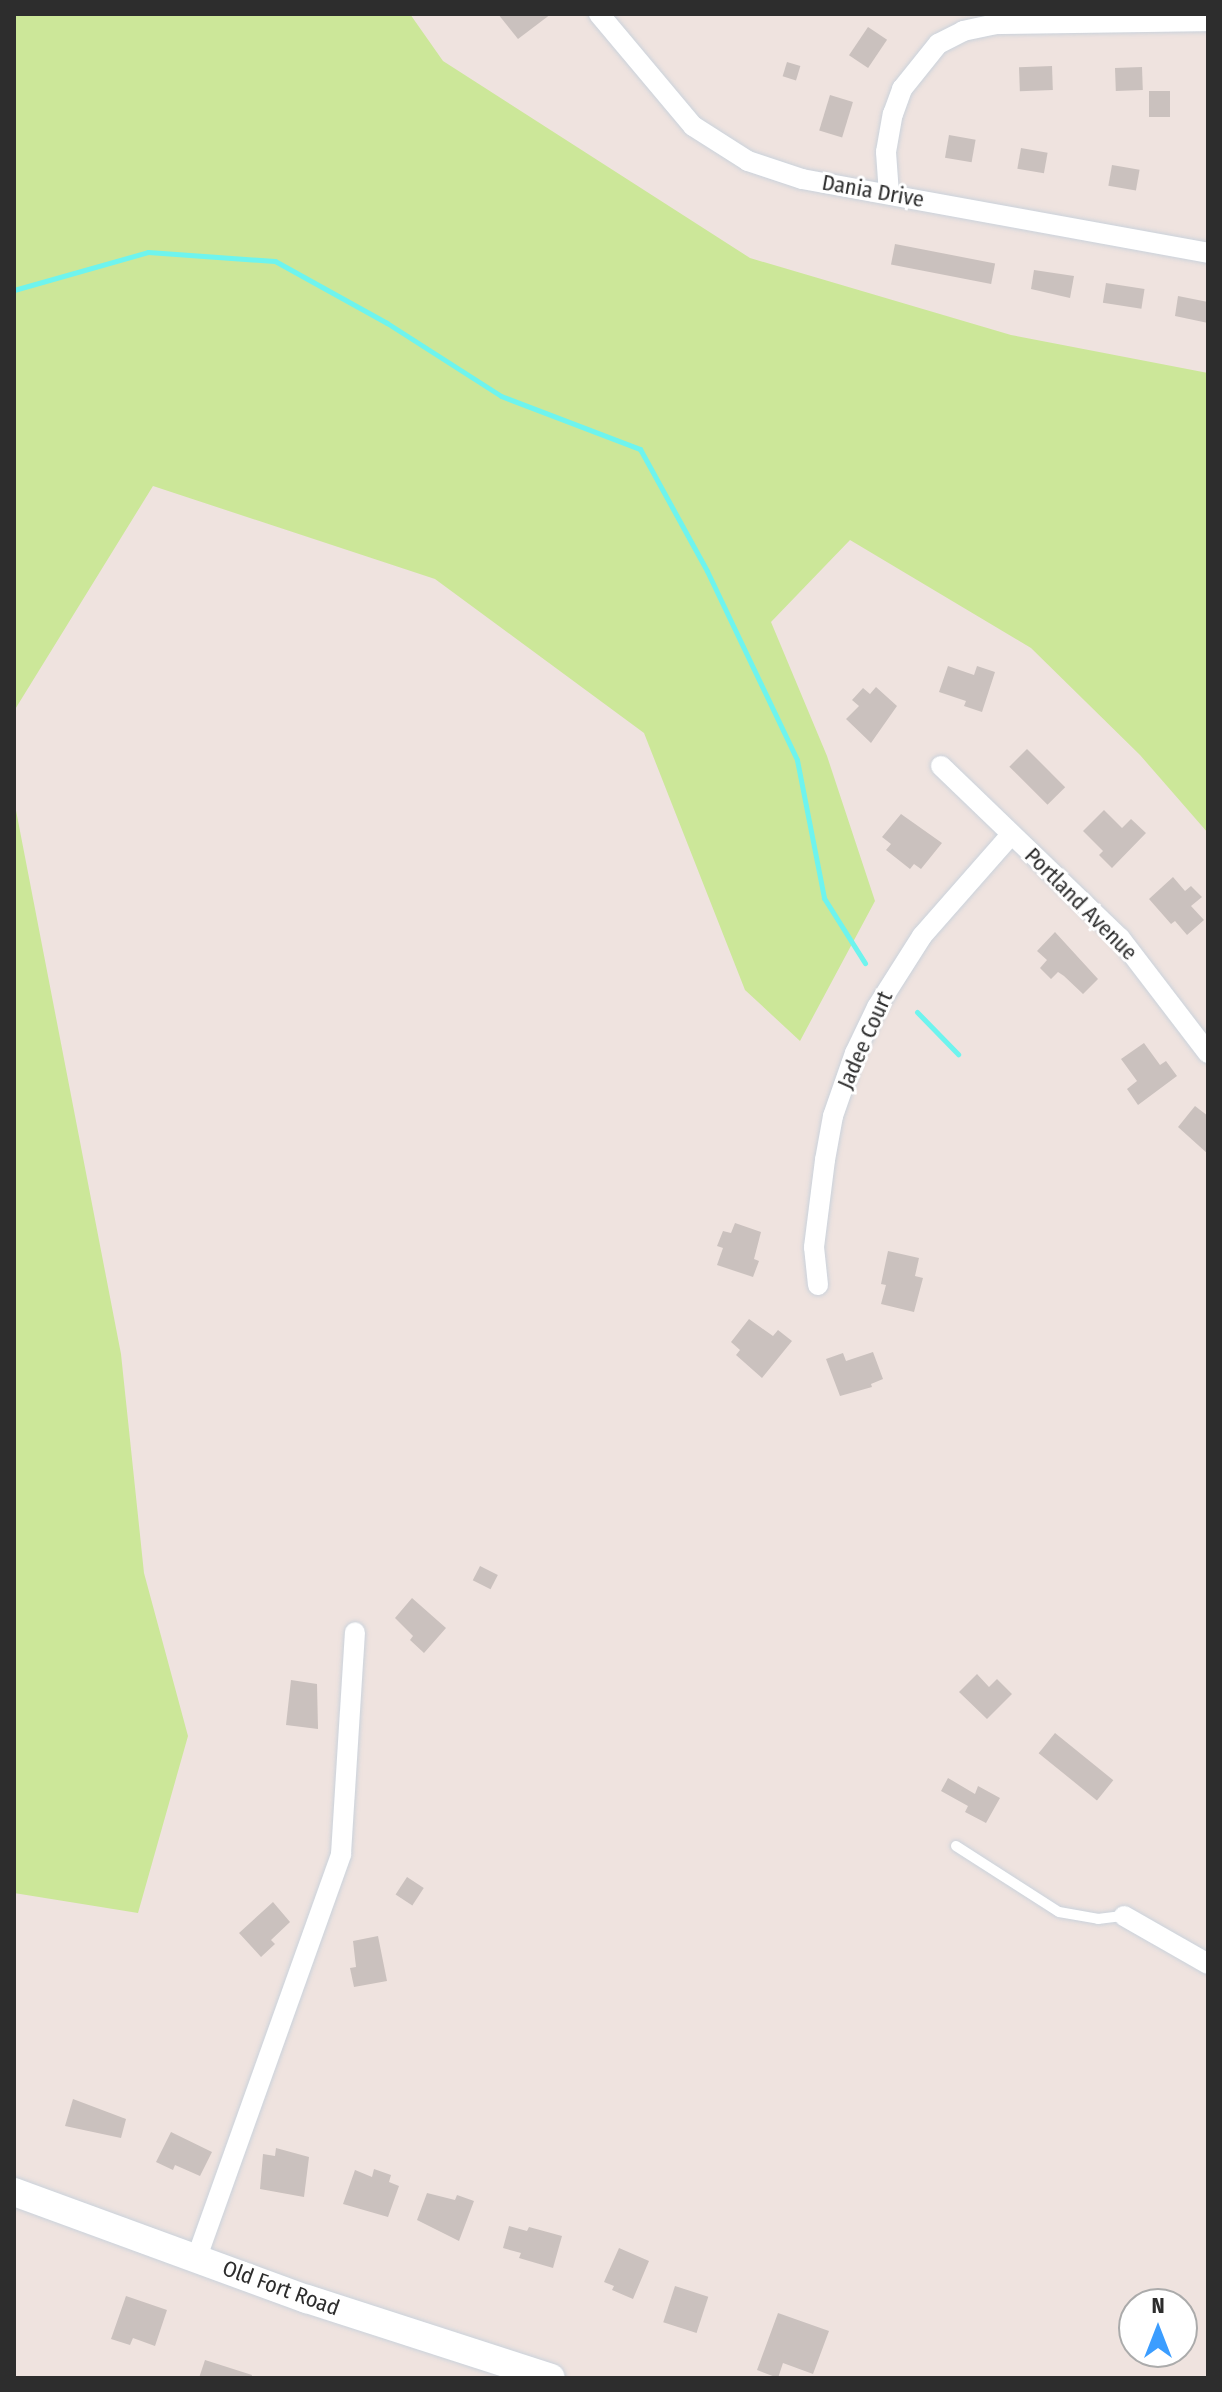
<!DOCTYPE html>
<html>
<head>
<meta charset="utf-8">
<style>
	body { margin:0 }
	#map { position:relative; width:1222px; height:2392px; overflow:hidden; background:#efe3df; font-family:"Fira Sans Condensed",sans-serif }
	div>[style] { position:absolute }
	.green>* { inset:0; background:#cce799 }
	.stream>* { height:5px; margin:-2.5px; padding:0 2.5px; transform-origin:2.5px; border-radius:2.5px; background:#6ef4ee }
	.building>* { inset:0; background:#cac1be; transform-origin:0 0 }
	.roads { filter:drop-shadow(0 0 2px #cad2db) drop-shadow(0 0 2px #cad2db) }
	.lane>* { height:10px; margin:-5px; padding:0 5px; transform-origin:5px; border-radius:5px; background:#fff }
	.street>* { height:20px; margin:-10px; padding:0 10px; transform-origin:10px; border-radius:10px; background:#fff }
	.secondary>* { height:28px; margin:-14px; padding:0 14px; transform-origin:14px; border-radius:14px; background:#fff }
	span { translate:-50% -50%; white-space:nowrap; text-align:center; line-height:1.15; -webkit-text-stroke:6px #fff; paint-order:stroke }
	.street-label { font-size:22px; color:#2d2d2d }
	.frame { position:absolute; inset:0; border:16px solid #2d2d2d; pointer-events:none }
	.north { position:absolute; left:1118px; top:2288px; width:80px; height:80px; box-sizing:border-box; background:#fff; border:2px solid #ababab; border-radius:50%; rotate:0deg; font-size:22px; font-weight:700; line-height:32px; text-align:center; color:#2d2d2d }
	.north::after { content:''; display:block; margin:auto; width:28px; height:36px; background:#3b9dff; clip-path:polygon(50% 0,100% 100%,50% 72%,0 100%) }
</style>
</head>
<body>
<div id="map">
	<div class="green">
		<i style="clip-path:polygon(14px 14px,410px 14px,443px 61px,750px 258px,1011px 335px,1208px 373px,1208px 833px,1140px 755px,1031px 648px,850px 540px,771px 622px,827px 756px,875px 901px,800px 1041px,745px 990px,644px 733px,435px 579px,153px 486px,14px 711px)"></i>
		<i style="clip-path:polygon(14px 800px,121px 1354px,144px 1573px,188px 1736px,138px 1913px,14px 1893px)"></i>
	</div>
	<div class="stream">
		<i style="left:14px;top:290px;width:139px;rotate:-15.8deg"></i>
		<i style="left:148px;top:252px;width:127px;rotate:4.1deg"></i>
		<i style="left:275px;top:261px;width:128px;rotate:29deg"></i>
		<i style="left:387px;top:323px;width:135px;rotate:32.6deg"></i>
		<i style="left:501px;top:396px;width:149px;rotate:20.9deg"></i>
		<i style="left:640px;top:449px;width:139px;rotate:61.2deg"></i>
		<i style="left:707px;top:571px;width:209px;rotate:64.5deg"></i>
		<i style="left:797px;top:760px;width:141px;rotate:78.9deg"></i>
		<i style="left:824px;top:898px;width:77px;rotate:57.8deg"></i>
		<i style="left:917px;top:1012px;width:59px;rotate:45.7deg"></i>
	</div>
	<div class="building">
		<i style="clip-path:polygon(498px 14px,551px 14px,518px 39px)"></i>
		<i style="left:868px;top:27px;width:23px;height:34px;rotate:34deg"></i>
		<i style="left:787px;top:62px;width:14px;height:15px;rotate:17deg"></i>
		<i style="left:1052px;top:66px;width:24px;height:33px;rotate:88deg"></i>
		<i style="left:1142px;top:67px;width:23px;height:27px;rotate:88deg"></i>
		<i style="left:1149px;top:91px;width:21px;height:26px"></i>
		<i style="left:830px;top:95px;width:24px;height:37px;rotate:17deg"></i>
		<i style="left:949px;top:135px;width:27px;height:23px;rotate:10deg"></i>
		<i style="left:1021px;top:148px;width:27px;height:21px;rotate:10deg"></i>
		<i style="left:1112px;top:165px;width:28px;height:21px;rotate:10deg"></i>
		<i style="left:895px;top:244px;width:102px;height:21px;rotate:11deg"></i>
		<i style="clip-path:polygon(1034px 270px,1074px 276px,1070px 298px,1031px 289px)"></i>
		<i style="left:1106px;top:283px;width:39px;height:20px;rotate:9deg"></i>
		<i style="clip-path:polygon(1178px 296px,1208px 302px,1208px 323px,1175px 316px)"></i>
		<i style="clip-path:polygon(948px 666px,974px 675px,977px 666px,995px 672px,982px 712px,964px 706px,966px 701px,939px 692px)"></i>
		<i style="clip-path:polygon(876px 687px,897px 706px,871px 743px,846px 719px,859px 706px,852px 700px,863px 688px,870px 694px)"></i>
		<i style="left:1027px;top:749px;width:54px;height:25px;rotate:45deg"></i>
		<i style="clip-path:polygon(1104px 810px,1122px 828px,1131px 819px,1146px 833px,1112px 868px,1099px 855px,1103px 851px,1083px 831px)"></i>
		<i style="clip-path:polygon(901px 814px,942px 843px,921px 869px,914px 864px,910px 869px,886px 850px,891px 844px,882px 837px)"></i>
		<i style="clip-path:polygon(1173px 877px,1185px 891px,1191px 886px,1202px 897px,1191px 906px,1204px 920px,1187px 935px,1175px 921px,1171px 924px,1149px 899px)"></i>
		<i style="clip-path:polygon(1055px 932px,1098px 979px,1083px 994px,1064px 976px,1058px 972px,1051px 979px,1040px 968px,1047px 960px,1037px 951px)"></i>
		<i style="clip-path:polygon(1144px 1043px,1160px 1065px,1166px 1061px,1177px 1076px,1138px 1105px,1127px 1089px,1137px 1081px,1121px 1059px)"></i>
		<i style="clip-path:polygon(1195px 1106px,1208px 1116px,1208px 1154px,1178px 1127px)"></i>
		<i style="clip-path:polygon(735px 1223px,761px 1232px,754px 1259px,759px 1261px,753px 1277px,717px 1265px,723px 1248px,717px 1246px,723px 1231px,731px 1233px)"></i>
		<i style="clip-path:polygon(888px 1251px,919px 1258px,915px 1276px,923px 1278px,914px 1312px,881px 1304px,886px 1285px,881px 1284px)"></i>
		<i style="clip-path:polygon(749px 1319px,773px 1336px,778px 1330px,792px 1341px,762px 1378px,736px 1355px,740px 1350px,731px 1342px)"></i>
		<i style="clip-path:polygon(873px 1352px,883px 1379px,871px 1384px,872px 1387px,840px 1396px,826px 1359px,843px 1353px,846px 1361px)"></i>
		<i style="left:480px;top:1566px;width:20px;height:16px;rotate:27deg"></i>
		<i style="clip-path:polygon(412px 1598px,446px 1628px,424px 1653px,410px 1640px,413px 1636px,395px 1618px)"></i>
		<i style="clip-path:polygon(977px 1674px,989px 1687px,997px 1679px,1012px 1694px,987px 1719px,959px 1692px)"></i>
		<i style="clip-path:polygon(291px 1680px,317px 1684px,318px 1729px,286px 1725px)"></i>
		<i style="left:1055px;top:1733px;width:75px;height:26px;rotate:39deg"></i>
		<i style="clip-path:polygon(948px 1778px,975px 1794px,978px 1786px,1000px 1798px,986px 1823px,965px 1812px,968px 1806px,941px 1791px)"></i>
		<i style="left:407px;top:1877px;width:20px;height:21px;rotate:33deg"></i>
		<i style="clip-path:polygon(273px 1902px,290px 1922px,271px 1940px,275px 1944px,261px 1957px,239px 1933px)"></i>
		<i style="clip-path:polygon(378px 1936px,387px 1981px,354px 1987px,350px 1968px,356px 1967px,353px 1941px)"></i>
		<i style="clip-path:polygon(73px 2099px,126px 2119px,121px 2138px,65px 2126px)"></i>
		<i style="clip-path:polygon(171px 2132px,212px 2152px,200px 2176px,175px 2165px,173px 2170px,156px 2162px)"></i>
		<i style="clip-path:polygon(276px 2148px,309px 2157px,304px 2197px,260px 2189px,263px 2154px,275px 2156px)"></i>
		<i style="clip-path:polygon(374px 2169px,391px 2175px,389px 2182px,399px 2186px,388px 2217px,343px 2204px,355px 2170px,372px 2177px)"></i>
		<i style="clip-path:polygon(427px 2193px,455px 2200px,457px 2195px,474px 2201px,459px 2241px,417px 2220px)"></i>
		<i style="clip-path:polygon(509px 2226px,527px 2231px,529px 2227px,562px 2236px,553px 2268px,519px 2258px,521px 2253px,503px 2248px)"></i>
		<i style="clip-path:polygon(619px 2248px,649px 2261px,633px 2299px,612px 2290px,614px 2286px,604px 2282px)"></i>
		<i style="left:675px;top:2286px;width:35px;height:38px;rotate:18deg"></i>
		<i style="clip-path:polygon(126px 2296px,167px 2310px,155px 2346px,133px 2338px,130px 2345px,111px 2339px)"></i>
		<i style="clip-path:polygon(778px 2313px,829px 2331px,813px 2374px,783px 2363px,778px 2378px,757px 2370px)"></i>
		<i style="clip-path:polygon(205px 2360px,252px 2375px,251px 2378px,199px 2378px)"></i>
	</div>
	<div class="roads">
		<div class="lane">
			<i style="left:956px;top:1846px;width:122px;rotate:32.7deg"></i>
			<i style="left:1059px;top:1912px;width:40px;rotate:10deg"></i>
			<i style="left:1098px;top:1919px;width:26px;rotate:-7deg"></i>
		</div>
		<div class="street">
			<i style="left:599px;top:14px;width:146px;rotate:50deg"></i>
			<i style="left:693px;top:126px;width:65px;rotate:32.5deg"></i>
			<i style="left:748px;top:161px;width:57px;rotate:18.4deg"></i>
			<i style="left:802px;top:179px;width:413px;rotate:10.3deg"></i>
			<i style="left:889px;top:194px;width:42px;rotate:-94.1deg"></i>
			<i style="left:886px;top:152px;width:39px;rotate:-80deg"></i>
			<i style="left:893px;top:114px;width:27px;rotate:-70deg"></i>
			<i style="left:902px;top:89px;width:58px;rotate:-51.3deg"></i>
			<i style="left:938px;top:44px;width:28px;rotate:-27deg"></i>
			<i style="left:963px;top:31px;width:33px;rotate:-12deg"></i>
			<i style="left:995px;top:24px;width:213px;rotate:-0.8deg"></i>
			<i style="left:941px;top:766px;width:248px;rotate:43.9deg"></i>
			<i style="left:1120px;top:938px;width:145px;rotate:52.6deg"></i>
			<i style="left:818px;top:1285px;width:38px;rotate:-96deg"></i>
			<i style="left:814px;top:1247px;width:88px;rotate:-82.8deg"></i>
			<i style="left:825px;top:1160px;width:45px;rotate:-79.7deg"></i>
			<i style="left:833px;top:1116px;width:67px;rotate:-70.8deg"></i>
			<i style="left:855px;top:1053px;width:51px;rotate:-64.4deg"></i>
			<i style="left:877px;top:1007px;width:84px;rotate:-57.6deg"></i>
			<i style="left:922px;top:936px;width:133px;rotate:-48.7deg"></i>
			<i style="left:1124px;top:1916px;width:97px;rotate:29.7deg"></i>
			<i style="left:197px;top:2257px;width:428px;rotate:-70.3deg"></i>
			<i style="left:341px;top:1854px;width:222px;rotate:-86.4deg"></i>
		</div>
		<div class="secondary">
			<i style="left:14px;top:2192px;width:312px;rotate:20.1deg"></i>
			<i style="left:307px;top:2299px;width:256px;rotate:17.9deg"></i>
		</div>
	</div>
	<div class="street-label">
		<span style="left:873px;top:191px;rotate:10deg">Dania Drive</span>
		<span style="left:1081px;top:904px;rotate:45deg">Portland Avenue</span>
		<span style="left:865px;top:1040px;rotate:-66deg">Jadee Court</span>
		<span style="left:281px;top:2288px;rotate:20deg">Old Fort Road</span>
	</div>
	<div class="frame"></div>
	<div class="north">N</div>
</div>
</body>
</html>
